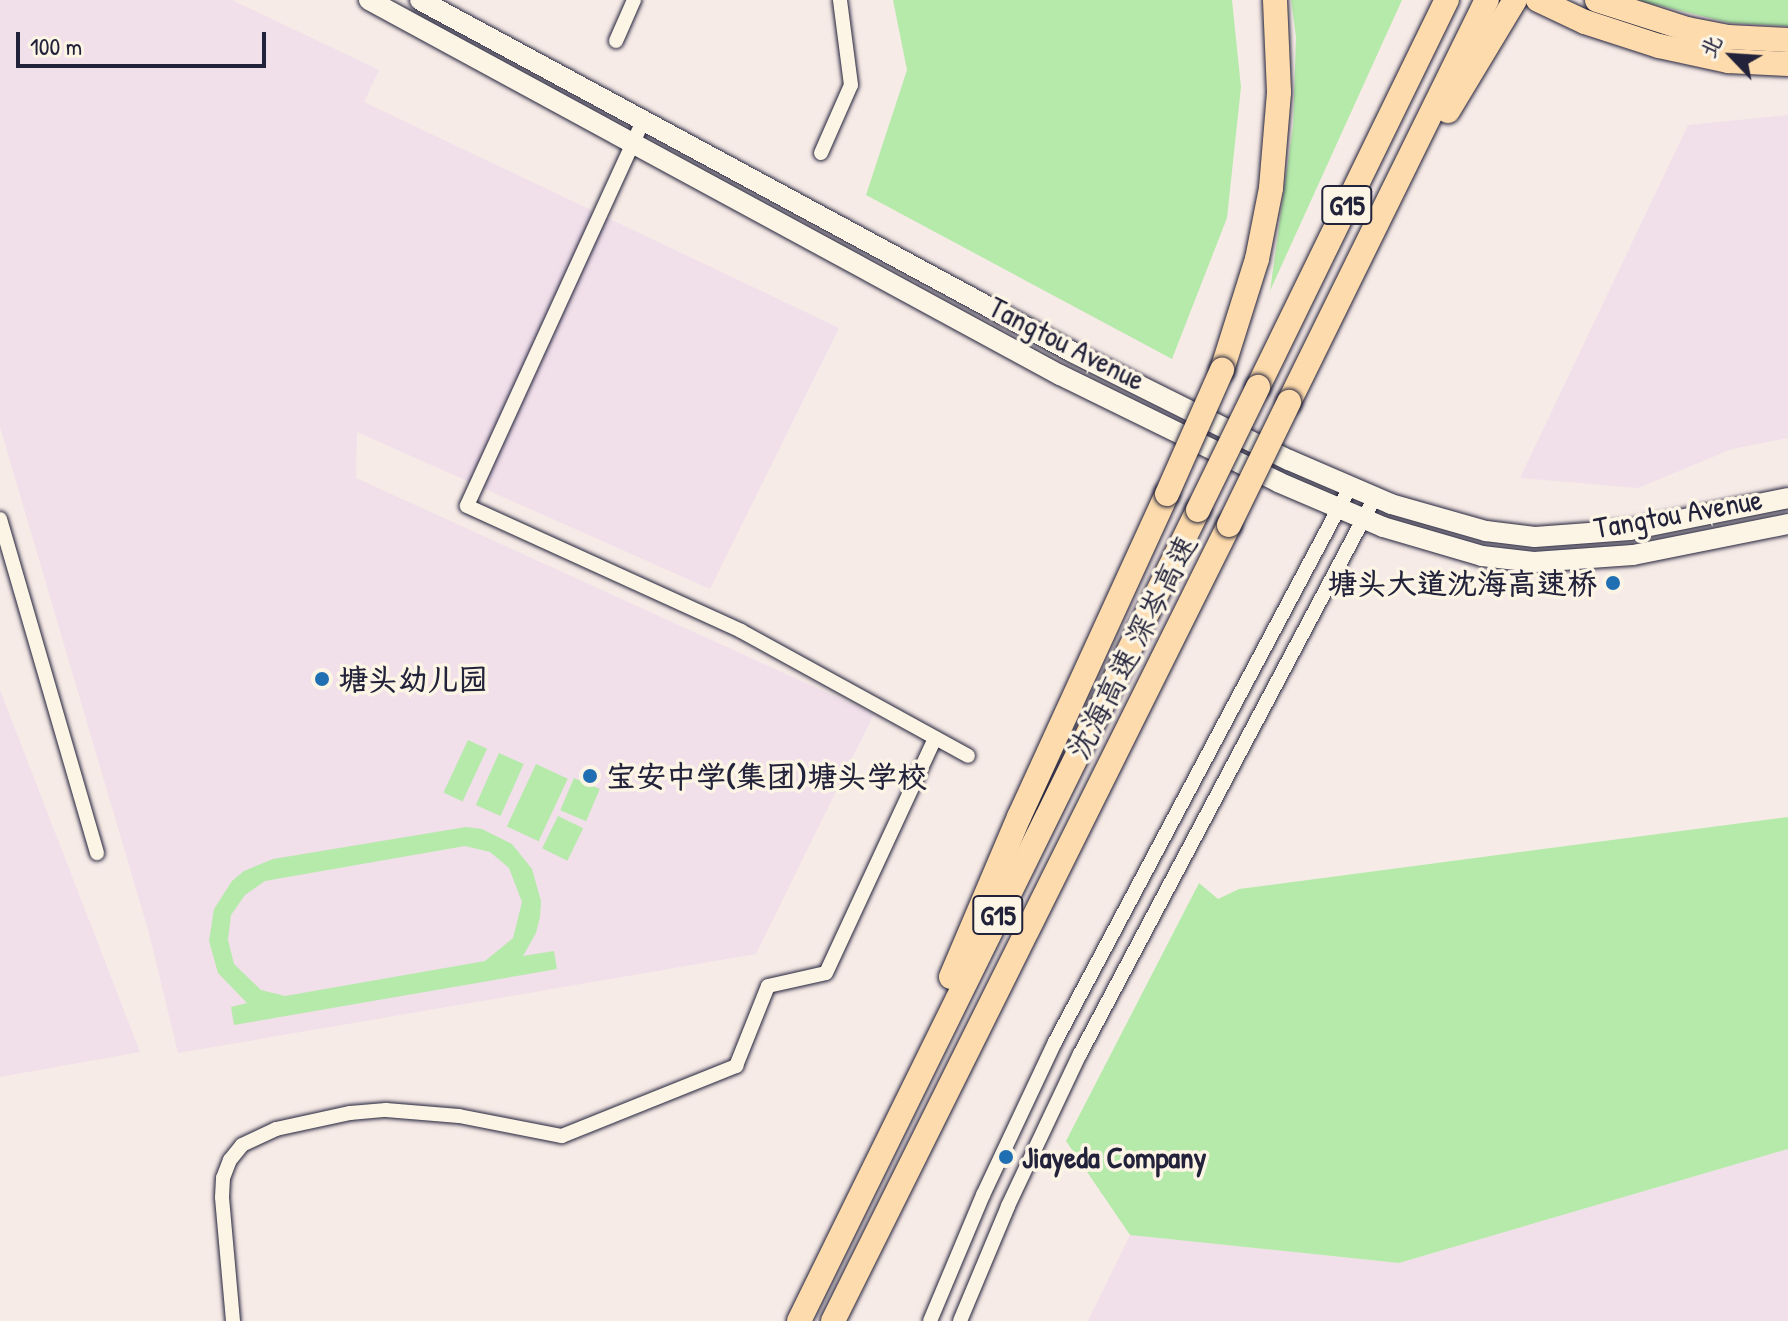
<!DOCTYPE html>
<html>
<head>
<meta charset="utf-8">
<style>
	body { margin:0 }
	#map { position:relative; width:1788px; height:1321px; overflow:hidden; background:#f7ebe7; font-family:"Patrick Hand","LXGW WenKai TC",sans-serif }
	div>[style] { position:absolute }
	.built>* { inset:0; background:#f1dfea }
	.green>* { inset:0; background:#b6eaab; transform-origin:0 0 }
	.roads { filter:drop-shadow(0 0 2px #22223b) drop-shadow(0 0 2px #22223b) }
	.street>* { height:14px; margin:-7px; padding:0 7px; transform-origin:7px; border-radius:7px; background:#fcf5e5 }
	.secondary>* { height:20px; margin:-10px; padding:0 10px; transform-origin:10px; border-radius:10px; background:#fcf5e5 }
	.highway>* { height:24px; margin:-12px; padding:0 12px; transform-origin:12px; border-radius:12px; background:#fddbac }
	.bridges { filter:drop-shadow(0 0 2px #22223b) drop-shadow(0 0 2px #22223b) }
	.highway-bridge>* { height:24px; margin:-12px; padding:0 12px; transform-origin:12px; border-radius:12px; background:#fddbac }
	.dots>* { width:22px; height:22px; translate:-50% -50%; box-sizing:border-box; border:4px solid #fcf5e5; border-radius:50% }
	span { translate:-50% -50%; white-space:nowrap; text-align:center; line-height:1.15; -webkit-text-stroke:7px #fcf5e5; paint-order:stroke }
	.shield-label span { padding:2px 6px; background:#fcf5e5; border:2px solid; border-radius:6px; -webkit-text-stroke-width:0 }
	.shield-label { font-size:28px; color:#22223b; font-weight:700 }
	.street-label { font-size:30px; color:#22223b }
	.poi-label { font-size:30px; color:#22223b; font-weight:700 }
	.right { translate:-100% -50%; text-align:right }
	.left { translate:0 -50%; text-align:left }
	.north { position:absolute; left:1692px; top:16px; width:80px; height:80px; -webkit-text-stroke:6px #fcf5e5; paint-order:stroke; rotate:295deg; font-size:22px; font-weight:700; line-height:32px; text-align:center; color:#22223b }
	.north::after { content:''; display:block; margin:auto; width:28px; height:36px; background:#22223b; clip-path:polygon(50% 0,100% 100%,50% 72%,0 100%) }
	.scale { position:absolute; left:16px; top:32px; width:250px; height:36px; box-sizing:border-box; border:4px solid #22223b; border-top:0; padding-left:10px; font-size:24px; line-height:28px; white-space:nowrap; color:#22223b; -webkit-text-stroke:6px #fcf5e5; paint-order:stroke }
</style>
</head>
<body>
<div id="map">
	<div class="built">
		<i style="clip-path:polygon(0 0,232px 0,379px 70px,364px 102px,839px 328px,710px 589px,357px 432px,356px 478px,874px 714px,756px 954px,178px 1053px,149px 933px,0 427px)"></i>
		<i style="clip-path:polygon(1788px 115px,1788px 438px,1732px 449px,1638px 488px,1520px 478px,1688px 125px)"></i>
		<i style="clip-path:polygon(0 690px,140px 1052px,0 1077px)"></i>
		<i style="clip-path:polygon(1788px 1149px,1788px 1321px,1088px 1321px,1130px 1235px,1399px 1263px)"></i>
	</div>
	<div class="green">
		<i style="clip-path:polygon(893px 0,1232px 0,1241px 87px,1227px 218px,1172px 359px,866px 195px,907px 70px)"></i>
		<i style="clip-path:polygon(1291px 0,1402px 0,1270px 291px,1293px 126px,1296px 37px)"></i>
		<i style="clip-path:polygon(1637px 0,1788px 0,1788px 26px,1730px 23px)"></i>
		<i style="left:468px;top:740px;width:21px;height:58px;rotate:25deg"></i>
		<i style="left:499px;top:753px;width:27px;height:57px;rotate:24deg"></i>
		<i style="left:536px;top:764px;width:35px;height:69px;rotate:25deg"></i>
		<i style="left:574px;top:778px;width:28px;height:35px;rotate:23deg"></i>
		<i style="left:558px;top:816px;width:28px;height:36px;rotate:26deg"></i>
		<i style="clip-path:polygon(1788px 817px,1788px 1149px,1399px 1263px,1130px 1235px,1066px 1141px,1199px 883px,1218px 899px,1239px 889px)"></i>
		<i style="clip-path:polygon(evenodd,466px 827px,482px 829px,512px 844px,532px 869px,541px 901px,540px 917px,536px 933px,523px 956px,554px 951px,557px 969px,234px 1025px,231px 1007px,247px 1003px,218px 973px,209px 941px,214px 909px,232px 881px,244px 871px,273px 859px,466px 827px,465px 846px,490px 852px,509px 868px,522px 902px,513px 938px,485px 961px,285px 996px,261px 990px,234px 964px,228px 940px,231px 915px,245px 895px,265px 881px,465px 846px)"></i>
	</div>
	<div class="roads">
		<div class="street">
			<i style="left:616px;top:41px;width:45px;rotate:-66.3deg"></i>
			<i style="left:643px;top:121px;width:423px;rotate:114.6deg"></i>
			<i style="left:467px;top:506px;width:301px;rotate:24.5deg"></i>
			<i style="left:741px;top:631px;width:259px;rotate:28.8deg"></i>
			<i style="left:821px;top:153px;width:74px;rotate:-66.2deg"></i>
			<i style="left:851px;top:85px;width:86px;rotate:-97.4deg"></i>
			<i style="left:0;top:519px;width:348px;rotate:73.8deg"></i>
			<i style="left:233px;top:1321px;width:124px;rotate:-95.1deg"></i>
			<i style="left:222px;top:1197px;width:19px;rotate:-87deg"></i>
			<i style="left:223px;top:1178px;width:19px;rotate:-69deg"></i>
			<i style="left:230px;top:1160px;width:19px;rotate:-51deg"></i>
			<i style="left:242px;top:1145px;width:38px;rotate:-25deg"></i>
			<i style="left:276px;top:1129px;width:76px;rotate:-12.2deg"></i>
			<i style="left:350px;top:1113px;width:36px;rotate:-5deg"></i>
			<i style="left:386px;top:1110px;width:73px;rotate:4.7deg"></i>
			<i style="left:459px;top:1116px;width:105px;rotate:11deg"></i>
			<i style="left:562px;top:1136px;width:188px;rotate:-21.9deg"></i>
			<i style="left:736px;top:1066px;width:86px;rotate:-68.2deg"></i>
			<i style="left:768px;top:986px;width:59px;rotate:-12.6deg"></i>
			<i style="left:826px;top:973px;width:259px;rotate:-65.1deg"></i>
			<i style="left:930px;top:1321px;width:137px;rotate:-67.2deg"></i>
			<i style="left:983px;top:1195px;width:169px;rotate:-64.8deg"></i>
			<i style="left:1055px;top:1042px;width:629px;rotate:-62.01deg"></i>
			<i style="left:960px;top:1321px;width:125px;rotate:-67.3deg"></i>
			<i style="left:1008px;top:1206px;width:168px;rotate:-64.7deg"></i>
			<i style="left:1080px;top:1054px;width:630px;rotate:-62.09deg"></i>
		</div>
		<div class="secondary">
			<i style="left:369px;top:0;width:786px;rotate:28.49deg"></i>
			<i style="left:1060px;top:375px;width:243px;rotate:26.1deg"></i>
			<i style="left:1278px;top:482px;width:114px;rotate:23.2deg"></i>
			<i style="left:1383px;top:527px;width:103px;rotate:16.3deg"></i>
			<i style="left:1482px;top:556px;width:52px;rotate:6.6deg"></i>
			<i style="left:1534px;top:562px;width:99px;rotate:-4deg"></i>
			<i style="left:1633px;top:555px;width:158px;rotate:-11.3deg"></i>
			<i style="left:420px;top:0;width:741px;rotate:28.36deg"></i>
			<i style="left:1072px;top:352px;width:242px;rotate:26.5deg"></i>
			<i style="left:1289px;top:460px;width:111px;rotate:23.3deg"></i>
			<i style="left:1391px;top:504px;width:99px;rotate:15.9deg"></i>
			<i style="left:1486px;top:531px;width:49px;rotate:7deg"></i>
			<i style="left:1535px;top:537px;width:95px;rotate:-4.2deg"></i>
			<i style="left:1630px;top:530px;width:161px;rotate:-11.4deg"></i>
		</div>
		<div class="highway">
			<i style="left:1538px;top:0;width:52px;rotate:25.1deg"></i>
			<i style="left:1585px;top:22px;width:78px;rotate:18deg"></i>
			<i style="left:1659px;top:46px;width:71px;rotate:12.3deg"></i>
			<i style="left:1728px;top:61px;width:60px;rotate:2.9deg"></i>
			<i style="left:1597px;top:0;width:95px;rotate:17.9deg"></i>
			<i style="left:1687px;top:29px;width:42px;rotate:11deg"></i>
			<i style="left:1728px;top:37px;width:60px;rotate:2.9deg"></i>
			<i style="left:1448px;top:111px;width:130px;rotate:-58.9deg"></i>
			<i style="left:1222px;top:370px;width:116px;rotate:-72.5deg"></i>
			<i style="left:1257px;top:259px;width:72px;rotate:-78.8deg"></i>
			<i style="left:1271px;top:188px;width:96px;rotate:-85.2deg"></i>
			<i style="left:1279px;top:92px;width:92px;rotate:-92.5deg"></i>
			<i style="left:1258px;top:387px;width:431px;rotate:-64deg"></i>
			<i style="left:1289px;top:402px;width:448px;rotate:-63.8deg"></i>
			<i style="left:951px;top:977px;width:174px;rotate:-67deg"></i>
			<i style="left:1019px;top:817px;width:355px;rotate:-65.4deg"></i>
			<i style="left:799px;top:1321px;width:904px;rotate:-63.8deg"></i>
			<i style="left:833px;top:1321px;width:889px;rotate:-63.55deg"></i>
		</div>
	</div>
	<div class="bridges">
		<div class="highway-bridge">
			<i style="left:1167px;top:494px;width:136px;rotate:-66.1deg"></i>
			<i style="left:1198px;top:510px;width:137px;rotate:-64deg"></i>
			<i style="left:1229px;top:525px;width:137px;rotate:-64deg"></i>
		</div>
	</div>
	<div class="dots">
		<i style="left:1613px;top:583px;background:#1f6fb2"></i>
		<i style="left:322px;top:679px;background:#1f6fb2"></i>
		<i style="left:590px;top:776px;background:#1f6fb2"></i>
		<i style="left:1006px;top:1157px;background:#1f6fb2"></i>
	</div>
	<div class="shield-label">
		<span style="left:1347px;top:205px">G15</span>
		<span style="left:998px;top:915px">G15</span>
	</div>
	<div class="street-label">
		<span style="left:1067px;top:343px;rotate:27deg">Tangtou Avenue</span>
		<span style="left:1678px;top:513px;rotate:-10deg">Tangtou Avenue</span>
		<span style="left:1132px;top:647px;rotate:-63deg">沈海高速 深岑高速</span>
	</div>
	<div class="poi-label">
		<span class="right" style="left:1597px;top:583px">塘头大道沈海高速桥</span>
		<span class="left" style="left:338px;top:679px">塘头幼儿园</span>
		<span class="left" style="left:606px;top:776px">宝安中学(集团)塘头学校</span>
		<span class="left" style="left:1022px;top:1157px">Jiayeda Company</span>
	</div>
	<div class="north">北</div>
	<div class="scale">100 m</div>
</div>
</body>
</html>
